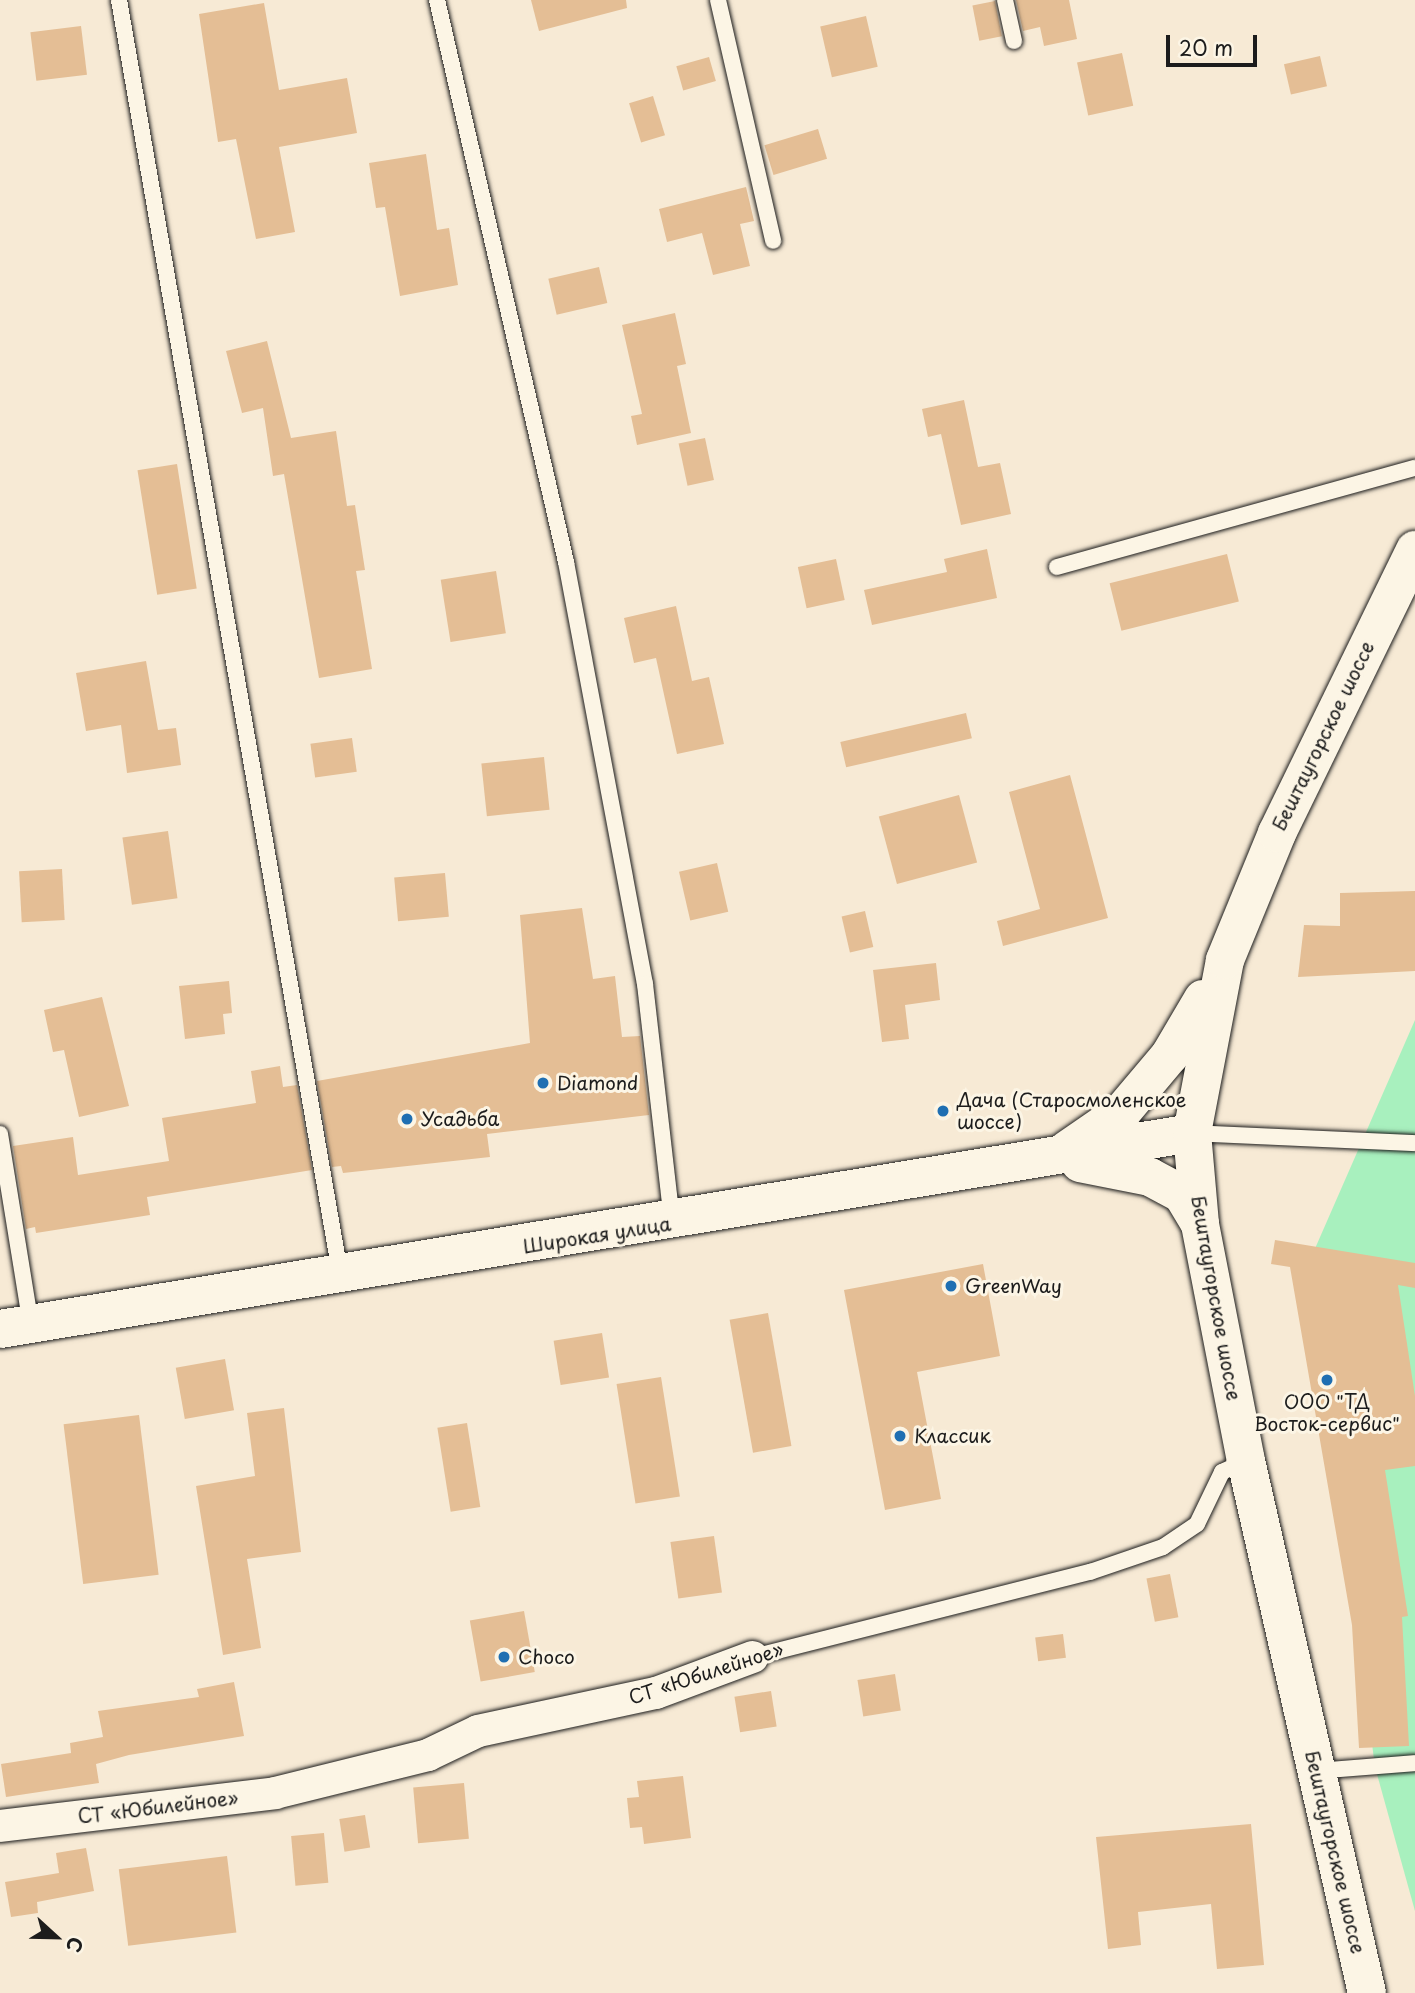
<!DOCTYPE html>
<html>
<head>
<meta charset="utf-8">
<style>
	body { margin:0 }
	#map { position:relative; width:1415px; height:1993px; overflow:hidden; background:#f7ead5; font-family:"Playpen Sans",sans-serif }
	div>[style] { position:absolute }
	.green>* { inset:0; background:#a8f0be }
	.building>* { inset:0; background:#e4be95; transform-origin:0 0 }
	.roads { filter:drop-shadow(0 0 2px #1c1c1c) drop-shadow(0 0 2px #1c1c1c) }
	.lane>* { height:16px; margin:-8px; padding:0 8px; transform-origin:8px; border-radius:8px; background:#fcf5e5 }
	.street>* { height:32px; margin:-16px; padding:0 16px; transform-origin:16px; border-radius:16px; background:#fcf5e5 }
	.secondary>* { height:38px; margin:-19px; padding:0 19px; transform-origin:19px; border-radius:19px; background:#fcf5e5 }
	.dots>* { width:19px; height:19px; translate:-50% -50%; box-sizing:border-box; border:4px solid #fcf5e5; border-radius:50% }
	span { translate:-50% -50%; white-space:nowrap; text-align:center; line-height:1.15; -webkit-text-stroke:6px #fcf5e5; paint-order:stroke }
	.street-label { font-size:19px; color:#1c1c1c }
	.poi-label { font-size:19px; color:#1c1c1c }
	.left { translate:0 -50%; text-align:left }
	.north { position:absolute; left:21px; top:1902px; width:70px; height:70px; -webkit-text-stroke:5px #fcf5e5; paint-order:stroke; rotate:112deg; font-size:19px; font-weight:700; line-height:28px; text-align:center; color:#1c1c1c }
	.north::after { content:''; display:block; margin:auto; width:24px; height:32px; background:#1c1c1c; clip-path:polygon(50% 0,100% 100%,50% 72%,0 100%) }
	.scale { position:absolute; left:1166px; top:35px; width:91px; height:32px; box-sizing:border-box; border:4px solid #1c1c1c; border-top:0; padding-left:9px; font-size:21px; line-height:24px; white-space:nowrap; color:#1c1c1c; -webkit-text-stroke:5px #fcf5e5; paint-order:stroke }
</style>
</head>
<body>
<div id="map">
	<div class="green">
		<i style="clip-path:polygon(1415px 1020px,1415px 1911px,1375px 1767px,1310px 1260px)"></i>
	</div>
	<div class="building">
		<i style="clip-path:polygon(531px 0,626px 0,627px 8px,539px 31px)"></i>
		<i style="clip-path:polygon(1016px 0,1069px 0,1077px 39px,1044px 46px,1040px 27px,1023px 31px)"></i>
		<i style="left:995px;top:1px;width:36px;height:23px;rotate:79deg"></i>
		<i style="clip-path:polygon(264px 3px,279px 90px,347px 78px,357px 133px,279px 147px,295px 232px,256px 239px,236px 139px,218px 142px,199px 14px)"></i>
		<i style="left:866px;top:16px;width:52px;height:47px;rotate:77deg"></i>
		<i style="left:81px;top:26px;width:49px;height:51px;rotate:83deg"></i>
		<i style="left:1122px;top:53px;width:54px;height:46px;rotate:78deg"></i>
		<i style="left:1320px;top:56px;width:31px;height:37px;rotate:77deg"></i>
		<i style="left:709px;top:57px;width:25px;height:34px;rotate:74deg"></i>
		<i style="left:653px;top:96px;width:41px;height:25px;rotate:73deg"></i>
		<i style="left:818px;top:129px;width:31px;height:56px;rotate:73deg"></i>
		<i style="clip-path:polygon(426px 154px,437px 230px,449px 228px,458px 285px,400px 296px,385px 207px,376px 208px,369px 163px)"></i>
		<i style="clip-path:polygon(746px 187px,754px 221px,740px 224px,750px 266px,713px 275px,702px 233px,667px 242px,659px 209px)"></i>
		<i style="left:599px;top:267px;width:37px;height:52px;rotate:77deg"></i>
		<i style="clip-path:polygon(675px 313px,686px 364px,677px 366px,691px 433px,637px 445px,631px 416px,642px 414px,622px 325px)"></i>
		<i style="clip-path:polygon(267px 341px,291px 438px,336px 431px,347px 506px,355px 505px,365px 570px,356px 571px,372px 669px,319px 678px,284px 474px,273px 476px,263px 408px,242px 413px,226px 351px)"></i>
		<i style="clip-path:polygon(964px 400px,978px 467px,1000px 463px,1011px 514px,961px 525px,941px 434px,928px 437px,922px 409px)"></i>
		<i style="left:705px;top:438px;width:43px;height:27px;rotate:78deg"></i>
		<i style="left:177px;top:464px;width:126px;height:40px;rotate:81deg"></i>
		<i style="clip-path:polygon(987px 549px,997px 598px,872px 625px,864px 590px,947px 572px,944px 559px)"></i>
		<i style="left:1227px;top:554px;width:49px;height:121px;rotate:76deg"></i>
		<i style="left:836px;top:559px;width:42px;height:39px;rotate:78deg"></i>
		<i style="left:496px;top:571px;width:63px;height:56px;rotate:81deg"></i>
		<i style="clip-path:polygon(676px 606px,692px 681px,709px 677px,724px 744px,677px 754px,656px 658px,634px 663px,624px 618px)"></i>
		<i style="clip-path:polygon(146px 661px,158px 730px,176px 728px,181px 765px,127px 773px,121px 725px,86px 731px,76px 673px)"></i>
		<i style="left:966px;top:713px;width:26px;height:129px;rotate:77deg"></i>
		<i style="left:352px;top:738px;width:34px;height:42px;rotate:82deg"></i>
		<i style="left:544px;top:757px;width:53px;height:63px;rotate:84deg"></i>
		<i style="clip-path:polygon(1070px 775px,1108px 918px,1003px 946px,997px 921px,1040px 909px,1009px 792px)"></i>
		<i style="left:959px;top:795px;width:70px;height:83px;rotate:75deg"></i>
		<i style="left:168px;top:831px;width:68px;height:46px;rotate:82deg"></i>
		<i style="left:717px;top:863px;width:50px;height:39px;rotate:77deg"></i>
		<i style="left:62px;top:869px;width:51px;height:43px;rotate:87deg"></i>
		<i style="left:445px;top:873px;width:44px;height:51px;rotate:85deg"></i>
		<i style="clip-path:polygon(1415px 891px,1415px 971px,1298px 977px,1304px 925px,1340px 926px,1340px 893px)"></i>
		<i style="clip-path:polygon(582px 908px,593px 979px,615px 976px,622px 1037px,640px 1036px,649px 1115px,487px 1134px,490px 1157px,343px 1173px,341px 1166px,332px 1167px,317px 1081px,530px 1043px,520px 915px)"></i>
		<i style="left:865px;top:911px;width:37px;height:24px;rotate:77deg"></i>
		<i style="clip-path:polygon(936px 963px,940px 1000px,905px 1005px,909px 1039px,882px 1042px,873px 970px)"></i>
		<i style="clip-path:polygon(229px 981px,232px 1013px,223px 1014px,225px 1034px,185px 1039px,179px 986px)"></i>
		<i style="clip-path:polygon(102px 997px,129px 1106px,79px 1117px,64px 1050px,53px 1052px,44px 1010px)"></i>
		<i style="clip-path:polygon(280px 1066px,283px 1087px,297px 1085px,312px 1170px,147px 1197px,150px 1215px,36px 1233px,35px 1227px,26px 1229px,13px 1146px,73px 1137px,78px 1175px,169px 1161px,162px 1118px,256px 1103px,251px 1071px)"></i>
		<i style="clip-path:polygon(1275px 1240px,1415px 1263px,1415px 1288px,1398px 1285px,1415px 1396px,1415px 1466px,1385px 1470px,1408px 1616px,1402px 1617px,1409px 1746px,1359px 1748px,1352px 1625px,1290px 1267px,1271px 1264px)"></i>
		<i style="clip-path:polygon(983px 1264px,1000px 1356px,917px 1372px,941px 1499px,885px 1510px,844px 1290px)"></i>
		<i style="left:768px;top:1313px;width:135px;height:39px;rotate:80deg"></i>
		<i style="left:602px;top:1333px;width:45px;height:49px;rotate:81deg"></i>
		<i style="left:225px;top:1359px;width:52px;height:50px;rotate:80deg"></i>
		<i style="left:661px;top:1377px;width:121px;height:45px;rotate:81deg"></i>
		<i style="clip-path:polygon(284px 1408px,301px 1552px,247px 1559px,261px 1648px,223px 1655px,196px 1486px,255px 1476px,247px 1413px)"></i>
		<i style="left:139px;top:1415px;width:161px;height:76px;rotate:83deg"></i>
		<i style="left:467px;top:1423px;width:85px;height:30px;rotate:81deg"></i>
		<i style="left:714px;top:1536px;width:57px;height:44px;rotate:82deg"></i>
		<i style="left:1170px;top:1574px;width:44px;height:24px;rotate:79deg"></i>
		<i style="left:524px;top:1611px;width:62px;height:55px;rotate:80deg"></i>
		<i style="left:1063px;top:1634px;width:24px;height:28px;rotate:83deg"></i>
		<i style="left:895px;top:1674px;width:37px;height:38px;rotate:81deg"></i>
		<i style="clip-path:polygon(234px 1682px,244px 1736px,129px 1755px,96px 1764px,99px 1783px,6px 1797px,1px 1764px,71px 1753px,70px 1743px,103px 1737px,98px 1711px,199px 1697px,197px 1689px)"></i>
		<i style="left:771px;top:1691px;width:36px;height:37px;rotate:81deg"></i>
		<i style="clip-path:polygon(683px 1776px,691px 1838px,644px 1844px,642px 1827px,630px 1828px,627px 1798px,639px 1797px,637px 1781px)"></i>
		<i style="left:464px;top:1783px;width:56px;height:51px;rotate:85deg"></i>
		<i style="left:365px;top:1815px;width:33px;height:26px;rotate:81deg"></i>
		<i style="clip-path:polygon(1251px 1824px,1264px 1965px,1217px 1969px,1211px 1904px,1138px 1912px,1141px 1945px,1108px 1949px,1096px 1837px)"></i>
		<i style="left:324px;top:1833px;width:50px;height:33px;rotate:85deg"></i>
		<i style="clip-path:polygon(86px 1848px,94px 1891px,37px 1902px,38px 1913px,11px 1917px,5px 1882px,59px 1873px,56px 1853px)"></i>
		<i style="left:227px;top:1856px;width:77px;height:109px;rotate:83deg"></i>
	</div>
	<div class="roads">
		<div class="lane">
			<i style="left:119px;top:0;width:1292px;rotate:80.15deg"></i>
			<i style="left:437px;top:0;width:577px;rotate:77.07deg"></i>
			<i style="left:566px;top:562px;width:429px;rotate:79.4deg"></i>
			<i style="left:645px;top:984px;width:238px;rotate:83.5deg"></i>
			<i style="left:718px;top:0;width:247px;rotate:77.1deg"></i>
			<i style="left:1005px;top:0;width:42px;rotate:77.6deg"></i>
			<i style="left:1057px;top:567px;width:371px;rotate:-15.5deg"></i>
			<i style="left:1192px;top:1133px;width:223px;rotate:2.6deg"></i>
			<i style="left:0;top:1134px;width:193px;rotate:80.8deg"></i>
			<i style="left:753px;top:1657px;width:348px;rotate:-14.2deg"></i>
			<i style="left:1090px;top:1572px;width:77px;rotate:-18.9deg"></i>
			<i style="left:1163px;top:1547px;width:41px;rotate:-34.1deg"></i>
			<i style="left:1197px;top:1524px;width:58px;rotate:-64.3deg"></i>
			<i style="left:1222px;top:1472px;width:26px;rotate:-25deg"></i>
			<i style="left:1316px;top:1771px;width:99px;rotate:-4.6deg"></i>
		</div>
		<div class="street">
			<i style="left:0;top:1826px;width:277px;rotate:-6.8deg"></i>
			<i style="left:275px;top:1793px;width:158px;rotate:-13.9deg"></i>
			<i style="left:428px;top:1755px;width:55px;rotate:-25.6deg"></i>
			<i style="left:478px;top:1731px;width:182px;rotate:-12.1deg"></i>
			<i style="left:656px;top:1693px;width:103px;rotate:-20.4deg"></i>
		</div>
		<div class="secondary">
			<i style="left:1067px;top:1150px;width:67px;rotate:-34.6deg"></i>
			<i style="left:1122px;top:1112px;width:75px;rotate:-49.9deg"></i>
			<i style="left:1170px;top:1055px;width:65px;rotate:-59.5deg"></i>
			<i style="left:1080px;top:1163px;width:71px;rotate:11.3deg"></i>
			<i style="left:1150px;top:1177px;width:36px;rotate:28deg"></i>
			<i style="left:1182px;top:1194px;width:35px;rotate:59deg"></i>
			<i style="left:0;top:1329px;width:1208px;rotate:-9.34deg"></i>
			<i style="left:1367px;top:1993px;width:546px;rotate:-102.81deg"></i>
			<i style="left:1246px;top:1461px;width:241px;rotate:-101deg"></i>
			<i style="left:1200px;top:1224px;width:91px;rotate:-95deg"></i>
			<i style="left:1192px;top:1133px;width:176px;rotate:-79.2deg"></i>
			<i style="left:1225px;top:960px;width:137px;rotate:-67.7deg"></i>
			<i style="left:1277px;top:833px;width:315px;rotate:-64deg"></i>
		</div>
	</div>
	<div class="dots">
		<i style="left:543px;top:1083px;background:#1f6fb2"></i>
		<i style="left:943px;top:1111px;background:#1f6fb2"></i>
		<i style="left:407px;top:1119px;background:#1f6fb2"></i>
		<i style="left:951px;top:1286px;background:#1f6fb2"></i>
		<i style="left:1327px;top:1380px;background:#1f6fb2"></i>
		<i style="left:900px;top:1436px;background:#1f6fb2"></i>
		<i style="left:504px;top:1657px;background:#1f6fb2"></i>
	</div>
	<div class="street-label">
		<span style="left:1323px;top:736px;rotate:-64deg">Бештаугорское шоссе</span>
		<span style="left:597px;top:1235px;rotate:-9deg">Широкая улица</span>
		<span style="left:1216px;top:1298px;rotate:80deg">Бештаугорское шоссе</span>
		<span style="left:706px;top:1673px;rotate:-18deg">СТ «Юбилейное»</span>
		<span style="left:158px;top:1807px;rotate:-7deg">СТ «Юбилейное»</span>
		<span style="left:1335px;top:1852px;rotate:77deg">Бештаугорское шоссе</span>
	</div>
	<div class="poi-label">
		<span class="left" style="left:557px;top:1083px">Diamond</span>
		<span class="left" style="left:957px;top:1111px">Дача (Старосмоленское<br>шоссе)</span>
		<span class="left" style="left:421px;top:1119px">Усадьба</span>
		<span class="left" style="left:965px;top:1286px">GreenWay</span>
		<span style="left:1327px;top:1413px">ООО "ТД<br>Восток-сервис"</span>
		<span class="left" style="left:914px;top:1436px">Классик</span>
		<span class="left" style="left:518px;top:1657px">Choco</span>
	</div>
	<div class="north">С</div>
	<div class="scale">20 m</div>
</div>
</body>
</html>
